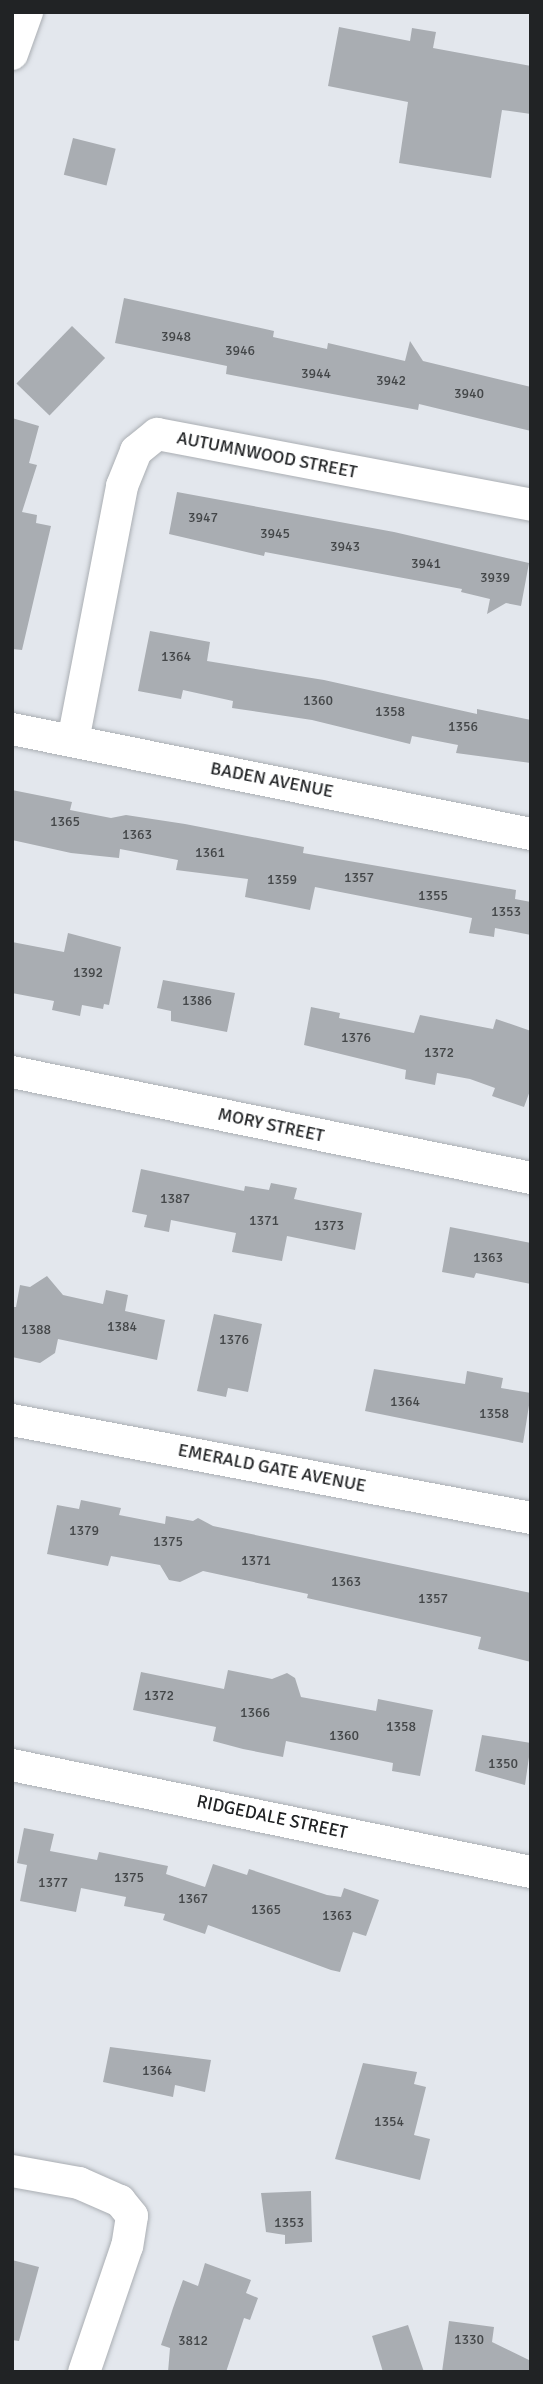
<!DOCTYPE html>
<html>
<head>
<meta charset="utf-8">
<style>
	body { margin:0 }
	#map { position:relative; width:543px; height:2384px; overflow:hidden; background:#e3e7ed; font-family:Signika,sans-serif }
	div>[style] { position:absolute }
	.building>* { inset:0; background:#a9adb2; transform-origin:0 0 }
	.roads { filter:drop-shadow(0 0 2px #aaaeb3) drop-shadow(0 0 2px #aaaeb3) }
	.minor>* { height:32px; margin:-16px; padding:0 16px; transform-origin:16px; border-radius:16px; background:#fff }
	span { translate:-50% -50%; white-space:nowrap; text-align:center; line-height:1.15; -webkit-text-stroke:6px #fff; paint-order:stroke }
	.number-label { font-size:14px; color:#434648 }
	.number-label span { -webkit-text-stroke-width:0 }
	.street-label { font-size:18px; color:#212325 }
	.frame { position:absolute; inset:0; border:14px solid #212325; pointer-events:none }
</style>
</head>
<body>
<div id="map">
	<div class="building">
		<i style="clip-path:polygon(339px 27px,410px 41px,412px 28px,436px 32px,433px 48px,531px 66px,531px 114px,502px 110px,491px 178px,399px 163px,408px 102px,328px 86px)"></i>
		<i style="left:73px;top:138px;width:44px;height:38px;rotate:14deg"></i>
		<i style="clip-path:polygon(124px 298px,274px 331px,273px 337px,327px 349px,328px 343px,405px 361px,410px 341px,423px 361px,531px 387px,531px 431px,419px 404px,418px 410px,226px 374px,227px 366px,115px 343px)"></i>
		<i style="left:72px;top:326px;width:46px;height:80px;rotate:44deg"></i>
		<i style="clip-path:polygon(12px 418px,39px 426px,29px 463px,37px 465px,22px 512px,37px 515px,36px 523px,51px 526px,22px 650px,12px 649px)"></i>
		<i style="clip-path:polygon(177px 492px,394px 532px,529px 563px,521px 606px,506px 603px,487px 614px,490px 599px,461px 592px,462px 589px,265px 552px,264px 556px,169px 534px)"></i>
		<i style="clip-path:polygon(150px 631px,210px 642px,207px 661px,324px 680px,477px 714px,477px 709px,531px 720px,531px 763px,456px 753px,458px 745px,412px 736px,410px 744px,312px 720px,232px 708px,233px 701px,183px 690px,181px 699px,138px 691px)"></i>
		<i style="clip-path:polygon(12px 790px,72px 802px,70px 810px,111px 818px,126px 815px,185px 824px,304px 847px,303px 853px,516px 890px,515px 899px,531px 902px,531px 935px,495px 928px,494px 937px,469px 933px,472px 918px,315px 887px,310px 910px,245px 897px,248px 879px,176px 870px,178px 860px,120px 849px,119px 858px,71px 853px,12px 840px)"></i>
		<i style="clip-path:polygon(68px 933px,121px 947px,109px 1005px,104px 1004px,103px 1009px,82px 1005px,80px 1016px,52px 1010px,54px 1001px,12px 993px,12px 942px,64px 952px)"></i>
		<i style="clip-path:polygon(163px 980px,235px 993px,227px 1032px,171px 1021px,171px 1011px,157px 1008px)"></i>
		<i style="clip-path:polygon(311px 1007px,340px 1013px,339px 1018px,414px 1033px,420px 1015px,493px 1029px,496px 1019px,531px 1031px,531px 1088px,524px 1107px,492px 1096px,495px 1088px,470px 1079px,437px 1073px,435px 1085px,405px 1079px,406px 1070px,304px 1045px)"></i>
		<i style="clip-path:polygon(141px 1169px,244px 1191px,245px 1186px,269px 1190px,271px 1183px,297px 1188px,294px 1199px,362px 1213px,355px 1250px,287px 1236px,282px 1261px,232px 1252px,236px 1233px,171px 1220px,169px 1232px,144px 1227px,147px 1215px,132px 1212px)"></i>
		<i style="clip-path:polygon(450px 1227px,531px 1243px,531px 1284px,476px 1273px,474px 1278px,442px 1272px)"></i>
		<i style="clip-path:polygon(47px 1276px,63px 1295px,103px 1304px,106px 1290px,128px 1295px,125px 1311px,165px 1320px,157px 1360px,58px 1339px,55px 1353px,40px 1363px,12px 1357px,12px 1307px,16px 1307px,20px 1285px,30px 1287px)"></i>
		<i style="clip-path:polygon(214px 1314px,262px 1324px,248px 1392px,228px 1388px,226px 1397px,197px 1391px)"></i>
		<i style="clip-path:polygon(374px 1369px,465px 1384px,467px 1371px,503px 1378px,501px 1388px,531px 1393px,523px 1443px,365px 1411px)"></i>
		<i style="clip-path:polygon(81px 1500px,121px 1508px,119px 1515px,165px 1524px,166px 1516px,193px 1521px,198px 1518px,213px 1526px,531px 1593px,531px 1662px,478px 1649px,481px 1637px,307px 1598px,308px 1594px,203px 1571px,180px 1582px,169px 1580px,160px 1565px,111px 1556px,108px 1566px,47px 1554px,57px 1505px,79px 1509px)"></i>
		<i style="clip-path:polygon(228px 1670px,272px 1679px,287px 1673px,295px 1678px,301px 1697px,376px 1711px,378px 1699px,433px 1710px,420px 1776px,392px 1771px,393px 1763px,286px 1741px,283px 1757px,243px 1749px,213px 1741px,216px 1727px,133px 1710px,141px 1672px,224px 1689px)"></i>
		<i style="clip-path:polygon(482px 1735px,531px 1743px,525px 1785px,475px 1771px)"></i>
		<i style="clip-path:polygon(24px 1828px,54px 1834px,50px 1851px,97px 1860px,99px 1852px,168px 1866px,166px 1874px,205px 1887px,213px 1864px,247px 1875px,249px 1869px,327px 1895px,341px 1897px,344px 1888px,379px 1900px,366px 1936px,353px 1932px,340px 1972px,331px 1970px,208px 1925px,205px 1934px,163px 1920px,165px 1914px,124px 1906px,126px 1897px,81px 1888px,76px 1912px,20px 1901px,27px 1865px,17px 1863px)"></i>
		<i style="clip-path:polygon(110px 2047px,211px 2060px,205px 2092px,175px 2085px,173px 2097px,103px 2082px)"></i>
		<i style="clip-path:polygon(363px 2063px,417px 2072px,414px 2084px,426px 2087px,414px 2135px,430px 2139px,420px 2180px,335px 2159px)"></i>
		<i style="clip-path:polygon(311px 2191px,312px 2242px,285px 2244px,285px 2235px,266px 2232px,261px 2193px)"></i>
		<i style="clip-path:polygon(12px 2260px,39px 2267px,19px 2341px,12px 2340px)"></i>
		<i style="clip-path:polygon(205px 2263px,251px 2280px,246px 2293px,258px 2298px,250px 2320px,244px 2318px,226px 2372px,168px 2372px,170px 2348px,161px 2345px,173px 2308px,183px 2280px,198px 2286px)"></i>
		<i style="clip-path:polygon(449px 2321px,494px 2327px,492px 2342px,531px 2361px,531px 2372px,442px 2372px)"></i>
		<i style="clip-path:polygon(408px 2325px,424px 2372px,383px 2372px,372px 2336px)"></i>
	</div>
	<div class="roads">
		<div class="minor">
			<i style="left:12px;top:54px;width:45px;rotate:-70.3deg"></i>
			<i style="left:12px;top:729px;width:530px;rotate:11.44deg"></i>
			<i style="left:73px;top:741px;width:260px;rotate:-79.1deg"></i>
			<i style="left:122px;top:486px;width:38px;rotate:-68deg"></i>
			<i style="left:136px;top:451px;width:27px;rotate:-39deg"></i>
			<i style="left:157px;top:434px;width:381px;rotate:10.7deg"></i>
			<i style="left:12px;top:1072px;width:530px;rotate:11.54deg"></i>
			<i style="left:12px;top:1420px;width:528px;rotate:10.69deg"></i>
			<i style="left:12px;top:1765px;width:530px;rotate:11.65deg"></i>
			<i style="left:12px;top:2171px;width:68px;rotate:10.2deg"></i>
			<i style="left:79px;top:2183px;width:45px;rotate:23.7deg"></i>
			<i style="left:120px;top:2201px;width:19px;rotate:51deg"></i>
			<i style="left:132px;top:2216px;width:30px;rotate:99deg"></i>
			<i style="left:127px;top:2246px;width:133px;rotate:108.8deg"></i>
		</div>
	</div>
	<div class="number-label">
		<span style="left:176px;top:337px">3948</span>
		<span style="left:240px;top:351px">3946</span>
		<span style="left:316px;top:374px">3944</span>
		<span style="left:391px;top:381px">3942</span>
		<span style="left:469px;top:394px">3940</span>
		<span style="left:203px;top:518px">3947</span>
		<span style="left:275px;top:534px">3945</span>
		<span style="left:345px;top:547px">3943</span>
		<span style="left:426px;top:564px">3941</span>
		<span style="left:495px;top:578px">3939</span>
		<span style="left:176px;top:657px">1364</span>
		<span style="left:318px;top:701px">1360</span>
		<span style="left:390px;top:712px">1358</span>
		<span style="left:463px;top:727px">1356</span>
		<span style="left:65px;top:822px">1365</span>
		<span style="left:137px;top:835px">1363</span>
		<span style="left:210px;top:853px">1361</span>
		<span style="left:359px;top:878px">1357</span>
		<span style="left:282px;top:880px">1359</span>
		<span style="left:433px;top:896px">1355</span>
		<span style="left:506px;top:912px">1353</span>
		<span style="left:88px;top:973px">1392</span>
		<span style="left:197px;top:1001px">1386</span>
		<span style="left:356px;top:1038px">1376</span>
		<span style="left:439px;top:1053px">1372</span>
		<span style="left:175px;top:1199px">1387</span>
		<span style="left:264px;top:1221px">1371</span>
		<span style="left:329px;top:1226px">1373</span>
		<span style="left:488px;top:1258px">1363</span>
		<span style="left:122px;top:1327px">1384</span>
		<span style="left:36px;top:1330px">1388</span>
		<span style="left:234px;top:1340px">1376</span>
		<span style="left:405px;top:1402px">1364</span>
		<span style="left:494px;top:1414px">1358</span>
		<span style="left:84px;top:1531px">1379</span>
		<span style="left:168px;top:1542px">1375</span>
		<span style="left:256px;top:1561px">1371</span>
		<span style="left:346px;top:1582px">1363</span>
		<span style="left:433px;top:1599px">1357</span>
		<span style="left:159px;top:1696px">1372</span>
		<span style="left:255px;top:1713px">1366</span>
		<span style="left:401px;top:1727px">1358</span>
		<span style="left:344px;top:1736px">1360</span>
		<span style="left:503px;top:1764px">1350</span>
		<span style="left:129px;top:1878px">1375</span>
		<span style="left:53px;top:1883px">1377</span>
		<span style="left:193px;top:1899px">1367</span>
		<span style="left:266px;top:1910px">1365</span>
		<span style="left:337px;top:1916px">1363</span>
		<span style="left:157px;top:2071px">1364</span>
		<span style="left:389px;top:2122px">1354</span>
		<span style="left:289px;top:2223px">1353</span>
		<span style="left:469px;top:2340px">1330</span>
		<span style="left:193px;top:2341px">3812</span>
	</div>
	<div class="street-label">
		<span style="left:267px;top:455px;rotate:11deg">AUTUMNWOOD STREET</span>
		<span style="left:272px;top:780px;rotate:11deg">BADEN AVENUE</span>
		<span style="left:271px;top:1125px;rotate:12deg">MORY STREET</span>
		<span style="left:272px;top:1468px;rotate:11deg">EMERALD GATE AVENUE</span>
		<span style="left:272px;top:1817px;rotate:12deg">RIDGEDALE STREET</span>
	</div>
	<div class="frame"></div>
</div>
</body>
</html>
